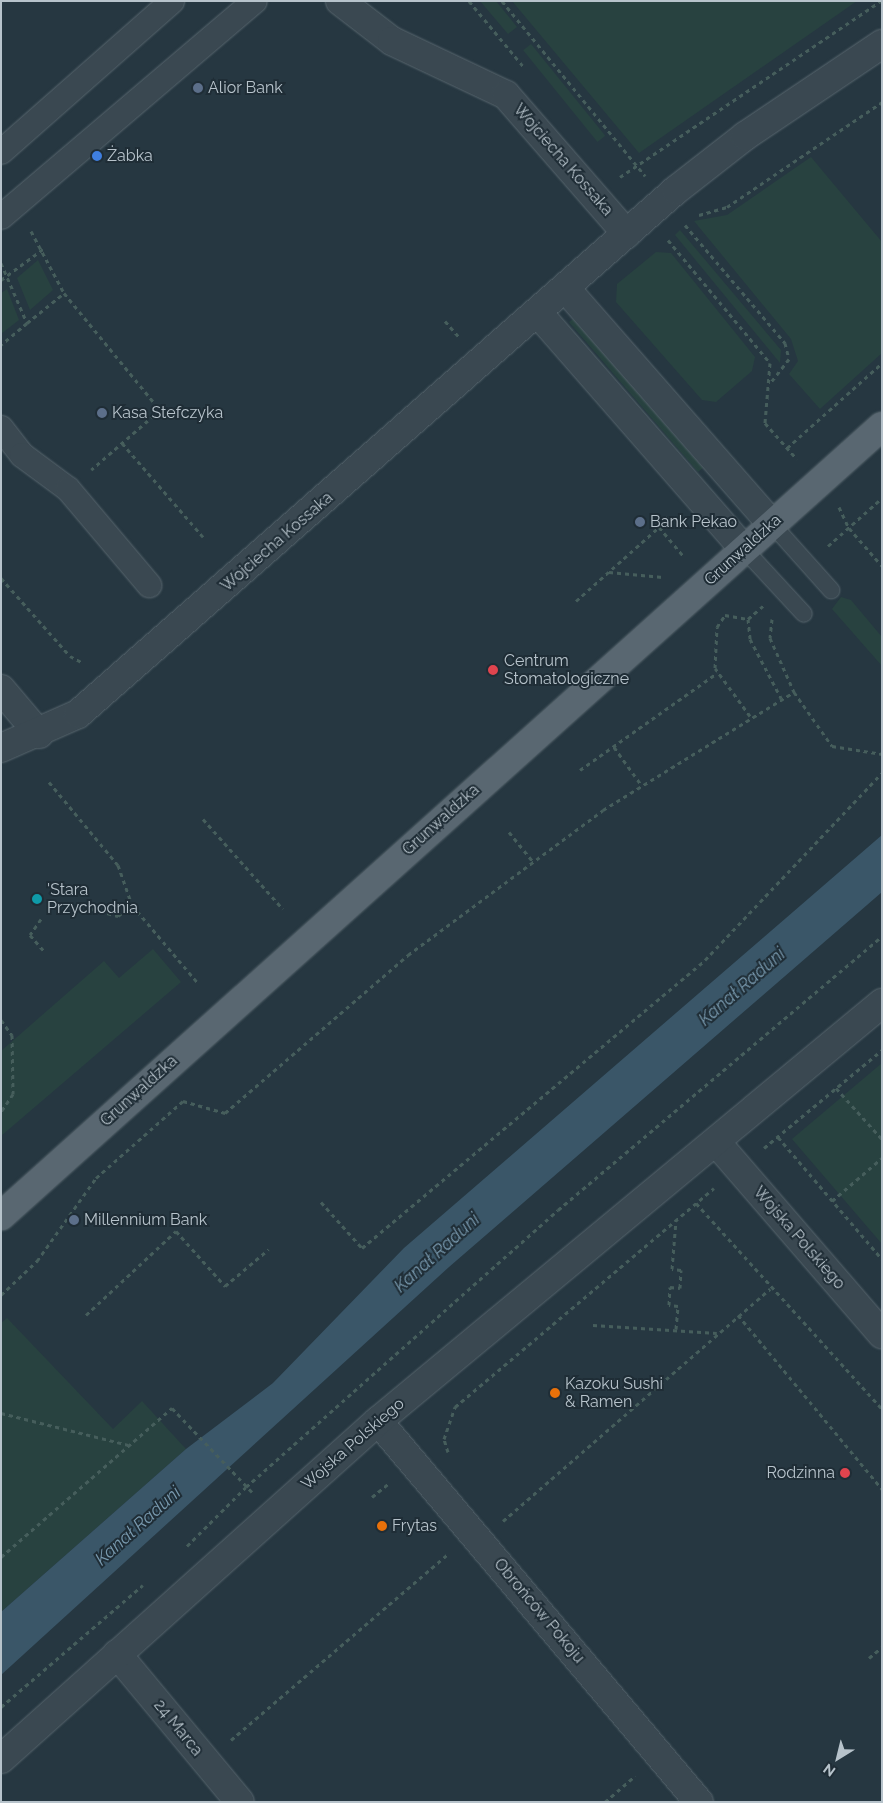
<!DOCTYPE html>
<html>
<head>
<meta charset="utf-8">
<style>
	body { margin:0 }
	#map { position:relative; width:883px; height:1803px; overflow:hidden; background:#263741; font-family:Raleway,sans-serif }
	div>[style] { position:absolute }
	.green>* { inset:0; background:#284240; transform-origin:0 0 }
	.water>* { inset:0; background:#3a5668 }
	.path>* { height:3px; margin-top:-1.5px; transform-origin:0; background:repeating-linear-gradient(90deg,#465e5c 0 4px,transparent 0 8px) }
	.roads { filter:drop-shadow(0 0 1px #58666e) drop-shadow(0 0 1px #58666e) }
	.service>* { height:16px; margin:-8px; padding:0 8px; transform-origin:8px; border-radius:8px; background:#3a4851 }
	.pedestrian>* { height:24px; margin:-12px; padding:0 12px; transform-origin:12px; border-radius:12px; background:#3a4851 }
	.minor>* { height:28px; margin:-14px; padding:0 14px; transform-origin:14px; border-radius:14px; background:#3a4851 }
	.tertiary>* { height:28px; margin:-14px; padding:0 14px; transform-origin:14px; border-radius:14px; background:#3a4851 }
	.primary>* { height:28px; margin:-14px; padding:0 14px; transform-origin:14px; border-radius:14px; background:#596771 }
	.dots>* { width:14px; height:14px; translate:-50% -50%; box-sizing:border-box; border:2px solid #1f2d36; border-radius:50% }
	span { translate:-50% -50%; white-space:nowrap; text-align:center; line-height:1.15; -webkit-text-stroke:4px #1f2d36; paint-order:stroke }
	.poi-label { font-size:16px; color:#b7c3cb }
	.left { translate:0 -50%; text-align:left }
	.right { translate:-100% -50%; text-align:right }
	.street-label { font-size:16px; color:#b7c3cb }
	.water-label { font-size:18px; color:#7899ae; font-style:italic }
	.frame { position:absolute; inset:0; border:2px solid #b7c3cb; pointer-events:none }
	.north { position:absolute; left:813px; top:1733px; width:50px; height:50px; -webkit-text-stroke:4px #1f2d36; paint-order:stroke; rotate:216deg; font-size:14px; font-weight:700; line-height:20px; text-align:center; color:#b7c3cb }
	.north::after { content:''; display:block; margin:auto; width:18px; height:22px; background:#b7c3cb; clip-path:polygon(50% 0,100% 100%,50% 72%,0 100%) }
</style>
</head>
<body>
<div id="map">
	<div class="green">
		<i style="clip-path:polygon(480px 1px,496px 1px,517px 27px,508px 34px)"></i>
		<i style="clip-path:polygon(512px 1px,857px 1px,639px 153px)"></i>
		<i style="left:531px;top:44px;width:118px;height:10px;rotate:51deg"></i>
		<i style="clip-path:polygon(811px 157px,882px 242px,882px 353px,820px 409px,789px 374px,798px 361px,791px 339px,694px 221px,727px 215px)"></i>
		<i style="clip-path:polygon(680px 230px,781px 350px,780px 363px,675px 235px)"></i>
		<i style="clip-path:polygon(656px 252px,671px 253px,755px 357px,752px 371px,716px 402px,702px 400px,616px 302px,617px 284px)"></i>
		<i style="clip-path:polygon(38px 260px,53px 290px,30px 310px,17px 278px)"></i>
		<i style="clip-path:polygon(7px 289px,19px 320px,1px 334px,1px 293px)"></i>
		<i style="clip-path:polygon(573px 319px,703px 468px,698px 472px,569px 322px)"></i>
		<i style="clip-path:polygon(841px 597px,851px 600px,882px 637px,882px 666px,832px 609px)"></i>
		<i style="clip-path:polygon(153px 949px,181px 982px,1px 1136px,1px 1051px,104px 961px,119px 978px)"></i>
		<i style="clip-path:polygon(882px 1063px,882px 1244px,792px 1139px)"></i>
		<i style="clip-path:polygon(7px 1318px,113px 1429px,142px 1401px,186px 1449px,1px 1612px,1px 1323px)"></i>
	</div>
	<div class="water">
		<i style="clip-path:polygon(882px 835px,882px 892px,449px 1267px,1px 1675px,1px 1612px,186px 1449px,273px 1383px,404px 1248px)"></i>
	</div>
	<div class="path">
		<i style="left:469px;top:1px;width:85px;rotate:50.3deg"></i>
		<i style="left:502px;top:1px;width:226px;rotate:50.7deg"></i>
		<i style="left:620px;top:177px;width:315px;rotate:-34deg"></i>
		<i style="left:699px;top:215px;width:29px;rotate:-16deg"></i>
		<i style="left:727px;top:207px;width:187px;rotate:-34.1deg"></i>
		<i style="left:685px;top:225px;width:155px;rotate:49.7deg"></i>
		<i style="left:785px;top:343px;width:16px;rotate:76deg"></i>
		<i style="left:789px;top:359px;width:29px;rotate:128deg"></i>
		<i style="left:31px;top:231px;width:70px;rotate:62deg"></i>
		<i style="left:64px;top:293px;width:151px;rotate:50.6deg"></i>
		<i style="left:160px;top:410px;width:91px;rotate:139deg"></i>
		<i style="left:668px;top:240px;width:160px;rotate:50.3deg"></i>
		<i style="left:770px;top:363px;width:60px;rotate:94.8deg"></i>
		<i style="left:765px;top:423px;width:48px;rotate:48.4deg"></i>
		<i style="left:1px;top:263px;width:65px;rotate:66.6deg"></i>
		<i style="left:27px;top:323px;width:34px;rotate:140deg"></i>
		<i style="left:1px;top:280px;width:52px;rotate:-36.4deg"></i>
		<i style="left:445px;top:321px;width:23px;rotate:49deg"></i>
		<i style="left:27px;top:323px;width:48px;rotate:-39deg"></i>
		<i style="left:122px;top:443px;width:124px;rotate:49.2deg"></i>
		<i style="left:787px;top:448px;width:127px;rotate:-41.8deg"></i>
		<i style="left:839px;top:507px;width:23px;rotate:65deg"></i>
		<i style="left:849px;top:528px;width:50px;rotate:49deg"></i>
		<i style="left:659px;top:527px;width:39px;rotate:50deg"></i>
		<i style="left:828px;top:546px;width:72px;rotate:-41.6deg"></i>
		<i style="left:609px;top:572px;width:54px;rotate:5.3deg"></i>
		<i style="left:1px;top:578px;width:104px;rotate:48.5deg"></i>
		<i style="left:70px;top:656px;width:15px;rotate:28deg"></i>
		<i style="left:576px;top:601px;width:122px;rotate:-41.7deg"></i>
		<i style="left:667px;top:520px;width:7px;rotate:-82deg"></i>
		<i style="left:748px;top:619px;width:20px;rotate:84deg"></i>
		<i style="left:750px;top:639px;width:67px;rotate:62.3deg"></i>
		<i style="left:772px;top:619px;width:19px;rotate:96deg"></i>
		<i style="left:770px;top:638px;width:59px;rotate:66deg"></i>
		<i style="left:794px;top:692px;width:66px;rotate:54.9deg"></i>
		<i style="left:832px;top:746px;width:51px;rotate:9.1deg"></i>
		<i style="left:750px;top:716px;width:59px;rotate:-126.1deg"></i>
		<i style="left:715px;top:668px;width:41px;rotate:-87.2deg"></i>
		<i style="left:717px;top:627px;width:14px;rotate:-56deg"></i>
		<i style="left:725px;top:615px;width:23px;rotate:10deg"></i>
		<i style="left:748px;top:619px;width:20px;rotate:-41deg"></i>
		<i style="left:614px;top:747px;width:48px;rotate:54.3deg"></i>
		<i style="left:580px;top:770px;width:168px;rotate:-35.3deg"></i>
		<i style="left:49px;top:782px;width:108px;rotate:50.3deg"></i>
		<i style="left:118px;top:865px;width:42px;rotate:70.7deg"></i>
		<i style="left:132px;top:905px;width:101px;rotate:49.8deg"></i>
		<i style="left:203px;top:819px;width:120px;rotate:48.4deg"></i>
		<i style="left:509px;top:832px;width:38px;rotate:51deg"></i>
		<i style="left:92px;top:909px;width:27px;rotate:15deg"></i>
		<i style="left:118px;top:916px;width:18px;rotate:-38deg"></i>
		<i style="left:41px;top:919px;width:19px;rotate:125deg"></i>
		<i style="left:30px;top:935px;width:21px;rotate:49deg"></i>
		<i style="left:1px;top:1020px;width:19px;rotate:54deg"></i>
		<i style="left:12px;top:1035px;width:59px;rotate:89deg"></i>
		<i style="left:13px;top:1094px;width:22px;rotate:124deg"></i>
		<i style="left:836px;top:1088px;width:69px;rotate:48deg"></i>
		<i style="left:778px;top:1137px;width:160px;rotate:49.6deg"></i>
		<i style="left:764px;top:1148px;width:153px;rotate:-39.7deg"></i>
		<i style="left:832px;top:1201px;width:66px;rotate:-40.7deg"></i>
		<i style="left:321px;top:1202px;width:62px;rotate:48.3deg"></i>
		<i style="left:362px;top:1248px;width:448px;rotate:-40deg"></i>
		<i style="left:705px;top:960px;width:257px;rotate:-46.6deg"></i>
		<i style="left:696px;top:1203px;width:278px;rotate:47.9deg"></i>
		<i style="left:1px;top:1295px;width:50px;rotate:-43.4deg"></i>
		<i style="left:37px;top:1261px;width:102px;rotate:-54.6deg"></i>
		<i style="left:96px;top:1178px;width:116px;rotate:-41.5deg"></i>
		<i style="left:183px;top:1101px;width:44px;rotate:15.9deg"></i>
		<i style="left:225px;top:1113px;width:242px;rotate:-40.8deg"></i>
		<i style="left:408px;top:955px;width:243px;rotate:-36.6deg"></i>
		<i style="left:603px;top:810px;width:225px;rotate:-31.7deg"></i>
		<i style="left:86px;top:1315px;width:123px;rotate:-43deg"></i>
		<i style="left:176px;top:1231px;width:74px;rotate:48.3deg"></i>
		<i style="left:225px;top:1286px;width:57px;rotate:-40.1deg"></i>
		<i style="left:738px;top:1315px;width:226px;rotate:50.4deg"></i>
		<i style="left:593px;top:1325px;width:124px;rotate:3.7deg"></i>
		<i style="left:676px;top:1329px;width:23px;rotate:-85deg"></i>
		<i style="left:678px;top:1306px;width:9px;rotate:-174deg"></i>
		<i style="left:669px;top:1305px;width:18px;rotate:-87deg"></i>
		<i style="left:670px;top:1287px;width:10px;rotate:6deg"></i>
		<i style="left:680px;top:1288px;width:18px;rotate:-87deg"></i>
		<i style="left:681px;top:1270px;width:9px;rotate:-174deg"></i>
		<i style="left:672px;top:1269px;width:49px;rotate:-85.3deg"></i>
		<i style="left:1px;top:1413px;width:131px;rotate:14.1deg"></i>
		<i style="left:448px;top:1452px;width:14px;rotate:-107deg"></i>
		<i style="left:444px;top:1439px;width:34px;rotate:-71deg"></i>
		<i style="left:455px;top:1407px;width:339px;rotate:-40.2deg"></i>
		<i style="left:372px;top:1497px;width:22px;rotate:-39deg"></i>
		<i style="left:503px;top:1521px;width:354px;rotate:-41deg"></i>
		<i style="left:187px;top:1546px;width:83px;rotate:-45deg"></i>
		<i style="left:246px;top:1487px;width:417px;rotate:-41.6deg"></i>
		<i style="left:558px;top:1210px;width:424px;rotate:-40.2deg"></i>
		<i style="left:1px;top:1557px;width:227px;rotate:-41.1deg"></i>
		<i style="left:172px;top:1408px;width:116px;rotate:46.4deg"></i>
		<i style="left:869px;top:1658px;width:17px;rotate:-40deg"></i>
		<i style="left:1px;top:1707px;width:187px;rotate:-40.7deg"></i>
		<i style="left:231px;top:1740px;width:286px;rotate:-40.6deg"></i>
		<i style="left:605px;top:1802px;width:40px;rotate:-41deg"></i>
	</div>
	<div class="roads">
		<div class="service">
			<i style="left:772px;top:524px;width:89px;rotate:48.2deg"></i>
			<i style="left:744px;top:549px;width:88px;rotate:47.3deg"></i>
		</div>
		<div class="pedestrian">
			<i style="left:1px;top:152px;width:228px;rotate:-41.4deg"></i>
			<i style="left:1px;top:217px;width:333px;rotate:-40.4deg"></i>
			<i style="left:1px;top:428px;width:34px;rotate:52deg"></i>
			<i style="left:22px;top:455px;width:57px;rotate:36.5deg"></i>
			<i style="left:68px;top:489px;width:126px;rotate:49.8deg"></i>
		</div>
		<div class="minor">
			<i style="left:340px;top:1px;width:66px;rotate:37.6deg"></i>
			<i style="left:392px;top:41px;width:126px;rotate:25.3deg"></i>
			<i style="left:506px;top:95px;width:184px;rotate:49deg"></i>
			<i style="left:566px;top:289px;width:313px;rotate:48.8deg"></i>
			<i style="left:538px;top:313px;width:313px;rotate:48.9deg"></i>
			<i style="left:1px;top:689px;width:59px;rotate:49.8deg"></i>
			<i style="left:1px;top:748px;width:84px;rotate:-23.8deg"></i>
			<i style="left:78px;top:714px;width:795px;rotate:-41.23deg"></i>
			<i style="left:676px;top:190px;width:88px;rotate:-38deg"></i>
			<i style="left:745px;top:136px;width:165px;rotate:-33.9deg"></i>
			<i style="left:716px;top:1142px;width:254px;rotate:49.2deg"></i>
			<i style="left:378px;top:1421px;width:498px;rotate:49.9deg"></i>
			<i style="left:117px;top:1654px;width:192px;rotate:50.3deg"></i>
		</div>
		<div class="tertiary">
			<i style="left:1px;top:1759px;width:506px;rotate:-41.88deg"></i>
			<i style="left:378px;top:1421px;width:655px;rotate:-39.67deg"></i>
		</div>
		<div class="primary">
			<i style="left:1px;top:1216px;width:1183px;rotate:-41.88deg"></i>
		</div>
	</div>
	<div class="dots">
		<i style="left:198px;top:88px;background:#5c6f8a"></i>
		<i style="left:97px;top:156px;background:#3f7fe0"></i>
		<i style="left:102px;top:413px;background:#5c6f8a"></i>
		<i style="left:640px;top:522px;background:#5c6f8a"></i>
		<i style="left:493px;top:670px;background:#e0444e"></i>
		<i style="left:37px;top:899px;background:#0f9aa8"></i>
		<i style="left:74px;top:1220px;background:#5c6f8a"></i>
		<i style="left:555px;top:1393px;background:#e8710a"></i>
		<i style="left:845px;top:1473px;background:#e0444e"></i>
		<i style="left:382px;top:1526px;background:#e8710a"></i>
	</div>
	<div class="poi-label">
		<span class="left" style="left:208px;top:88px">Alior Bank</span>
		<span class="left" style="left:107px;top:156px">Żabka</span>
		<span class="left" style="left:112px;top:413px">Kasa Stefczyka</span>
		<span class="left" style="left:650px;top:522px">Bank Pekao</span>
		<span class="left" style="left:504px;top:670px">Centrum<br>Stomatologiczne</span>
		<span class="left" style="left:47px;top:899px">'Stara<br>Przychodnia</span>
		<span class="left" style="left:84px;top:1220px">Millennium Bank</span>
		<span class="left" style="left:565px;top:1393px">Kazoku Sushi<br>&amp; Ramen</span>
		<span class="right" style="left:835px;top:1473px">Rodzinna</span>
		<span class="left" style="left:392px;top:1526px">Frytas</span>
	</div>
	<div class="street-label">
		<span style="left:563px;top:160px;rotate:49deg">Wojciecha Kossaka</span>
		<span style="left:277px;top:542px;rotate:-41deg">Wojciecha Kossaka</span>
		<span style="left:743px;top:550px;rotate:-42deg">Grunwaldzka</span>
		<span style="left:441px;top:820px;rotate:-42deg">Grunwaldzka</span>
		<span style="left:139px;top:1091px;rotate:-42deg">Grunwaldzka</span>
		<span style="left:799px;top:1238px;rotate:49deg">Wojska Polskiego</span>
		<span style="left:353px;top:1444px;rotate:-41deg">Wojska Polskiego</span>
		<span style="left:539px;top:1611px;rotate:50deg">Obrońców Pokoju</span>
		<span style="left:178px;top:1728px;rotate:51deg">24 Marca</span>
	</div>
	<div class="water-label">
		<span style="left:742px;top:987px;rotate:-41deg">Kanał Raduni</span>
		<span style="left:437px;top:1253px;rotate:-42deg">Kanał Raduni</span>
		<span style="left:138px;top:1526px;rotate:-42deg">Kanał Raduni</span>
	</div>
	<div class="frame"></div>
	<div class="north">N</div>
</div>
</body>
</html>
